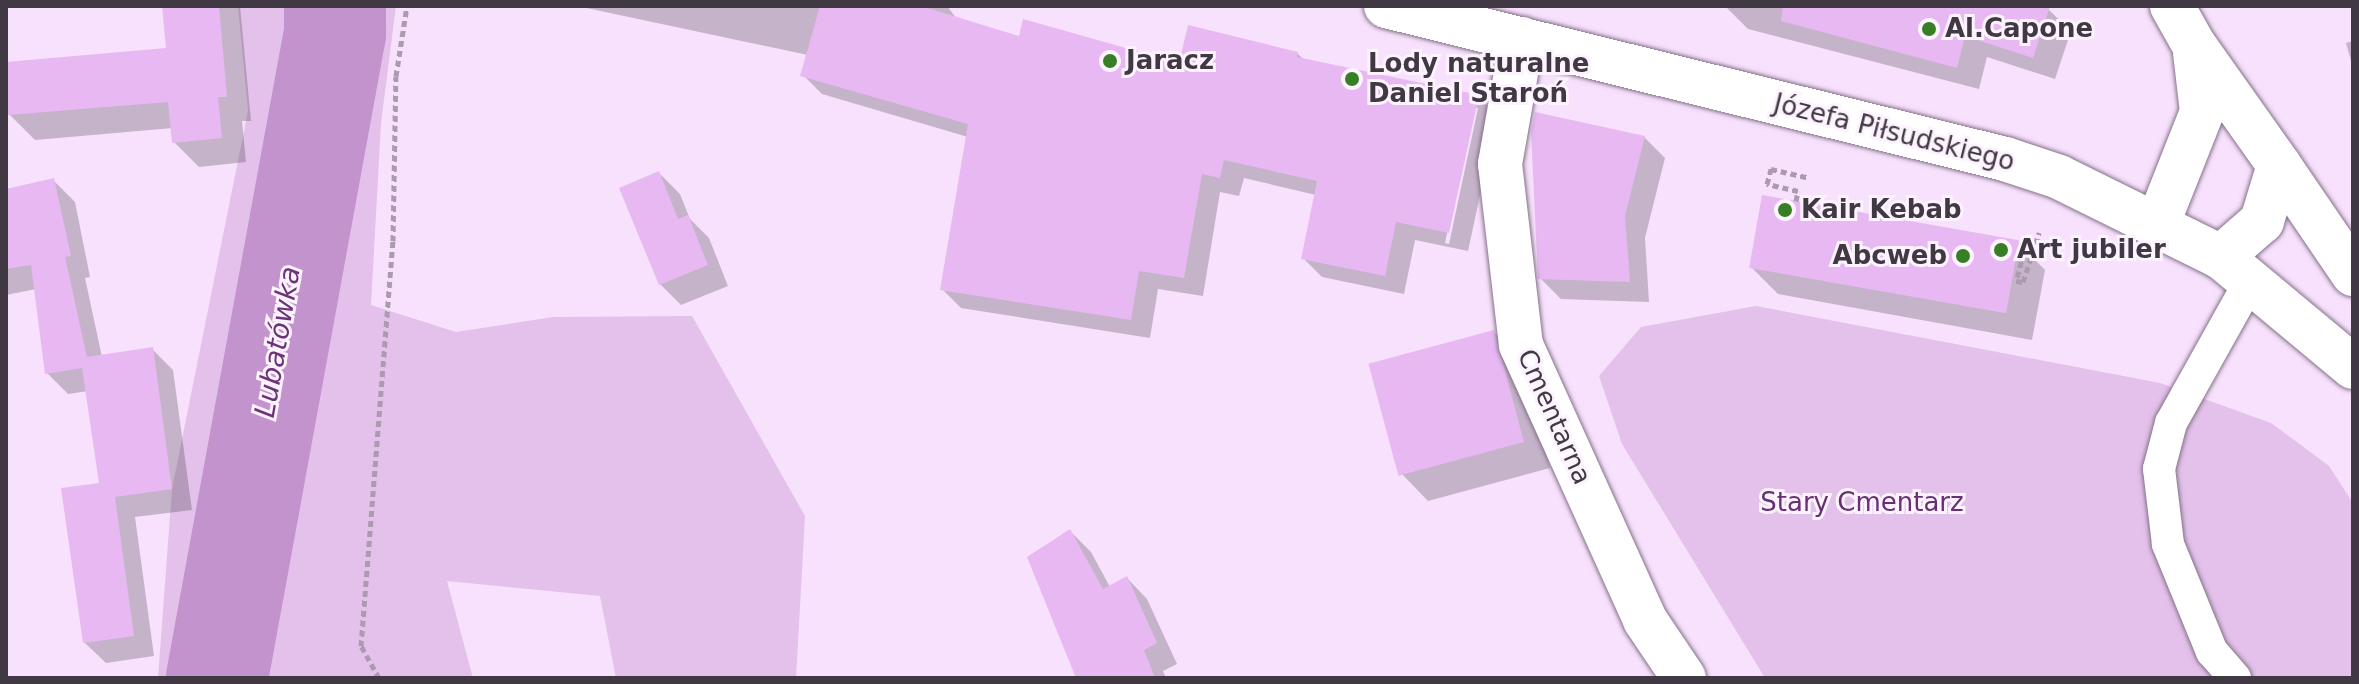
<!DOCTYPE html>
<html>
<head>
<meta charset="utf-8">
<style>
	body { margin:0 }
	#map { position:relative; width:2359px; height:684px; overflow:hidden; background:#f7e1fc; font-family:"DejaVu Sans",sans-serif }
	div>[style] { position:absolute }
	.green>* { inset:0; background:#e3c1ea }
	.shadow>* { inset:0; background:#0003 }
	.river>* { height:102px; margin:-51px; padding:0 51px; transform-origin:51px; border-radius:51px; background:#c293cd }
	.building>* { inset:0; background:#e8b8f3; transform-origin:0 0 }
	.path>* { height:5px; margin-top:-2.5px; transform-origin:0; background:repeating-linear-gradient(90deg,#ab9baf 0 6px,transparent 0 10px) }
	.roads { filter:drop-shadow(0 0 2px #85718a) drop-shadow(0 0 2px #85718a) }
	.service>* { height:32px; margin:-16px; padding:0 16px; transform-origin:16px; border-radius:16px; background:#fff }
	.minor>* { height:44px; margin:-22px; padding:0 22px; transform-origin:22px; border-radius:22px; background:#fff }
	.tertiary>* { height:44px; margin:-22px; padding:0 22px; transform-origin:22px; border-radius:22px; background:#fff }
	.secondary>* { height:44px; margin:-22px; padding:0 22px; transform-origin:22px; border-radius:22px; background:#fff }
	.dots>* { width:22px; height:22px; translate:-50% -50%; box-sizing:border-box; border:4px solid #fcf3fe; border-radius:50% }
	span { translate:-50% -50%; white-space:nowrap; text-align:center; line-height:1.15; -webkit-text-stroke:6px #fcf3fe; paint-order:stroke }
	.poi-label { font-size:26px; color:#403842; font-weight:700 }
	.left { translate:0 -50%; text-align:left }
	.right { translate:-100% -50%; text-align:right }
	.street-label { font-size:26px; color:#403842 }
	.park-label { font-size:26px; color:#682f75 }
	.water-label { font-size:28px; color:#6c3378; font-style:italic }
	.frame { position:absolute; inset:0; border:8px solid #403842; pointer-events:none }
</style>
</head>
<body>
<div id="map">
	<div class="green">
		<i style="clip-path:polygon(238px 6px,396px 6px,381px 123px,371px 305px,456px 332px,553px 317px,692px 316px,805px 516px,796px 678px,616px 678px,600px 596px,447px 581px,473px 678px,158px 678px,172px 489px,248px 111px)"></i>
		<i style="clip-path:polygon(1756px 306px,2160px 383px,2271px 423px,2329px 466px,2353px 503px,2353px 678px,1765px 678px,1622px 444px,1599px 376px,1641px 327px)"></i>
	</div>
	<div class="shadow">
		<i style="clip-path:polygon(165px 6px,240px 6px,251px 121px,242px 121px,246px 162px,199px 167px,174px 142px,173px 128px,35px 140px,10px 115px,6px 64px,168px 50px)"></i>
		<i style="clip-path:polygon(evenodd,577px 6px,947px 6px,957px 19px,1020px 38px,1180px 65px,1297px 53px,1304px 60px,1478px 97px,1497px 116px,1468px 251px,1415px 240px,1404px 294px,1322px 277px,1303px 258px,1316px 195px,1244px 178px,1239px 196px,1220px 192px,1203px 296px,1158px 289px,1150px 338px,961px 308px,942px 289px,968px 137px,822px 94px,803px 75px,808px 55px,577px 6px,1474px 108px,1478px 108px,1449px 244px,1445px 243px,1474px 108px)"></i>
		<i style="clip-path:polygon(2039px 6px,2048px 9px,2071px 31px,2055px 79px,1987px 57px,1979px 89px,1748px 29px,1726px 7px)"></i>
		<i style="clip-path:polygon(2353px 41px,2353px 68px,2346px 43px)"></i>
		<i style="clip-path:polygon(1644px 137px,1665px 158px,1645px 238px,1649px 302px,1561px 299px,1540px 278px)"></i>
		<i style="clip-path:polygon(659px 173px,680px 194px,690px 219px,709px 238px,728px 286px,681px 305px,660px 284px)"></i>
		<i style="clip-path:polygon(54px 181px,75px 202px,90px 277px,85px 278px,102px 357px,152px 349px,173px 370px,192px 510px,135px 517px,154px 656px,106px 663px,85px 643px,102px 485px,88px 391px,68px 394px,47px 373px,36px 289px,6px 295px,6px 191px)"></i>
		<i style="clip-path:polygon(2018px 243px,2045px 270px,2032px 340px,1778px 294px,1751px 267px)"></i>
		<i style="clip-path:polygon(1494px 332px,1520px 359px,1550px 468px,1428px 501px,1402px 474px)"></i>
		<i style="clip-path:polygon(1070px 531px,1091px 552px,1110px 587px,1127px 578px,1147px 599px,1177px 664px,1163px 671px,1166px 678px,1088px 678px)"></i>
	</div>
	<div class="river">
		<i style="left:217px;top:678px;width:656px;rotate:-79.63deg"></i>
		<i style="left:335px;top:33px;width:27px;rotate:-90deg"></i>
	</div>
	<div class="building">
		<i style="clip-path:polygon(162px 6px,219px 6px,227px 97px,218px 97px,222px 138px,172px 143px,168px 102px,8px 115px,6px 62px,166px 48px)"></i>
		<i style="clip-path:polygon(820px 6px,921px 6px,1019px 36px,1023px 19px,1179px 63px,1188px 25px,1298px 52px,1297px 57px,1479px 95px,1449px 233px,1396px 222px,1385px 276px,1301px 259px,1317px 181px,1224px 160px,1220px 178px,1202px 174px,1184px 278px,1139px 271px,1131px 320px,940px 290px,968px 124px,800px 76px)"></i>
		<i style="clip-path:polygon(1783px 6px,2050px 6px,2033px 58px,1965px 36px,1957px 68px,1781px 21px)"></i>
		<i style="clip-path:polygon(1535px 112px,1645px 136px,1625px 216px,1630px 282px,1538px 279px,1531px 132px)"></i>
		<i style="clip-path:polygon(659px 171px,678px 219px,688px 215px,708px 265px,659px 285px,619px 188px)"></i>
		<i style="clip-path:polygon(54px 178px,71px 256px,65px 257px,87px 357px,153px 347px,172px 489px,115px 497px,134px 636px,83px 643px,61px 488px,99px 483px,82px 368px,45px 374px,31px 265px,6px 269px,6px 189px)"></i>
		<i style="left:1762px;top:195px;width:261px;height:74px;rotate:10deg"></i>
		<i style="left:1494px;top:330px;width:116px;height:130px;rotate:75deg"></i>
		<i style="clip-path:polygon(1070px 529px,1103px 589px,1127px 576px,1157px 643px,1144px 650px,1155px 678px,1076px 678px,1027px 557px)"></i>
	</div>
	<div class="path">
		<i style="left:1796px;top:201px;width:10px;rotate:-79deg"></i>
		<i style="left:1798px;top:191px;width:32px;rotate:-167deg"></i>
		<i style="left:1767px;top:184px;width:16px;rotate:-75deg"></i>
		<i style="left:1771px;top:169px;width:39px;rotate:13deg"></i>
		<i style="left:2018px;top:250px;width:6px;rotate:18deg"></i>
		<i style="left:2024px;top:252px;width:30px;rotate:105deg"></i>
		<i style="left:2016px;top:281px;width:7px;rotate:8deg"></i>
		<i style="left:2023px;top:282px;width:52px;rotate:-71.9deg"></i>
		<i style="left:379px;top:678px;width:37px;rotate:-119deg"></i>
		<i style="left:361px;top:646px;width:406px;rotate:-85.5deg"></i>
		<i style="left:393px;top:241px;width:165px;rotate:-89deg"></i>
		<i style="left:396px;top:76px;width:71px;rotate:-81.1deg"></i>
	</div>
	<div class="roads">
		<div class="service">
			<i style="left:2235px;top:678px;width:35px;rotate:-131deg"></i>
			<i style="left:2212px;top:652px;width:117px;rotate:-112.2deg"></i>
			<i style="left:2168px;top:544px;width:76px;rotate:-96.8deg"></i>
			<i style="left:2159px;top:469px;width:48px;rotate:-75.4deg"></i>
			<i style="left:2171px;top:423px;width:164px;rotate:-60.8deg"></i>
		</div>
		<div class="minor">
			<i style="left:1522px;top:39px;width:127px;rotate:100deg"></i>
			<i style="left:1500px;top:164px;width:182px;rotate:83.4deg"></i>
			<i style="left:1521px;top:345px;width:302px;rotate:65.7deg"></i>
			<i style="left:1645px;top:620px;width:70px;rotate:56.1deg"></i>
		</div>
		<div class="tertiary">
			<i style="left:2172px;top:6px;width:45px;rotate:60.6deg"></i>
			<i style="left:2194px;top:45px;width:147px;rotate:54.7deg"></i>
			<i style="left:2279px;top:165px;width:59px;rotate:106.9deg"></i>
			<i style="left:2262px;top:221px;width:55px;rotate:138.7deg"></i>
			<i style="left:2279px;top:165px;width:132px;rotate:55.8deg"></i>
			<i style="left:2158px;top:223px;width:119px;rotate:-68.4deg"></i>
			<i style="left:2202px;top:112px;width:60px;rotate:-96.7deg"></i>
		</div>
		<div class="secondary">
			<i style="left:1386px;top:6px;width:638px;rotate:13.88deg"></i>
			<i style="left:2005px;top:159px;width:57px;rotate:18.4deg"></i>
			<i style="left:2059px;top:177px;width:181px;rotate:26.3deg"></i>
			<i style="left:2221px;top:257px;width:172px;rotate:39.8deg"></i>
		</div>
	</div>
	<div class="dots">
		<i style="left:1929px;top:29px;background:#367f25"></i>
		<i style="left:1110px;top:61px;background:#367f25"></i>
		<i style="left:1352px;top:79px;background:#367f25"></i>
		<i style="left:1785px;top:210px;background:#367f25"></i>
		<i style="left:2001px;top:250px;background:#367f25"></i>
		<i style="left:1963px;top:256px;background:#367f25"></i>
	</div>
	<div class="poi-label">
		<span class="left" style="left:1945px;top:29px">Al.Capone</span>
		<span class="left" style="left:1126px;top:61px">Jaracz</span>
		<span class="left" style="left:1368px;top:79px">Lody naturalne<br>Daniel Staroń</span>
		<span class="left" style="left:1801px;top:210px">Kair Kebab</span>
		<span class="left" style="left:2017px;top:250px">Art jubiler</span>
		<span class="right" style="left:1947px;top:256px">Abcweb</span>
	</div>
	<div class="street-label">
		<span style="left:1894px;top:133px;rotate:14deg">Józefa Piłsudskiego</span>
		<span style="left:1554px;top:417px;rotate:66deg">Cmentarna</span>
	</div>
	<div class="park-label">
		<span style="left:1862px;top:503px">Stary Cmentarz</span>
	</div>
	<div class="water-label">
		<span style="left:278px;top:342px;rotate:-80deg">Lubatówka</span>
	</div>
	<div class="frame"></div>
</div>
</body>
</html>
